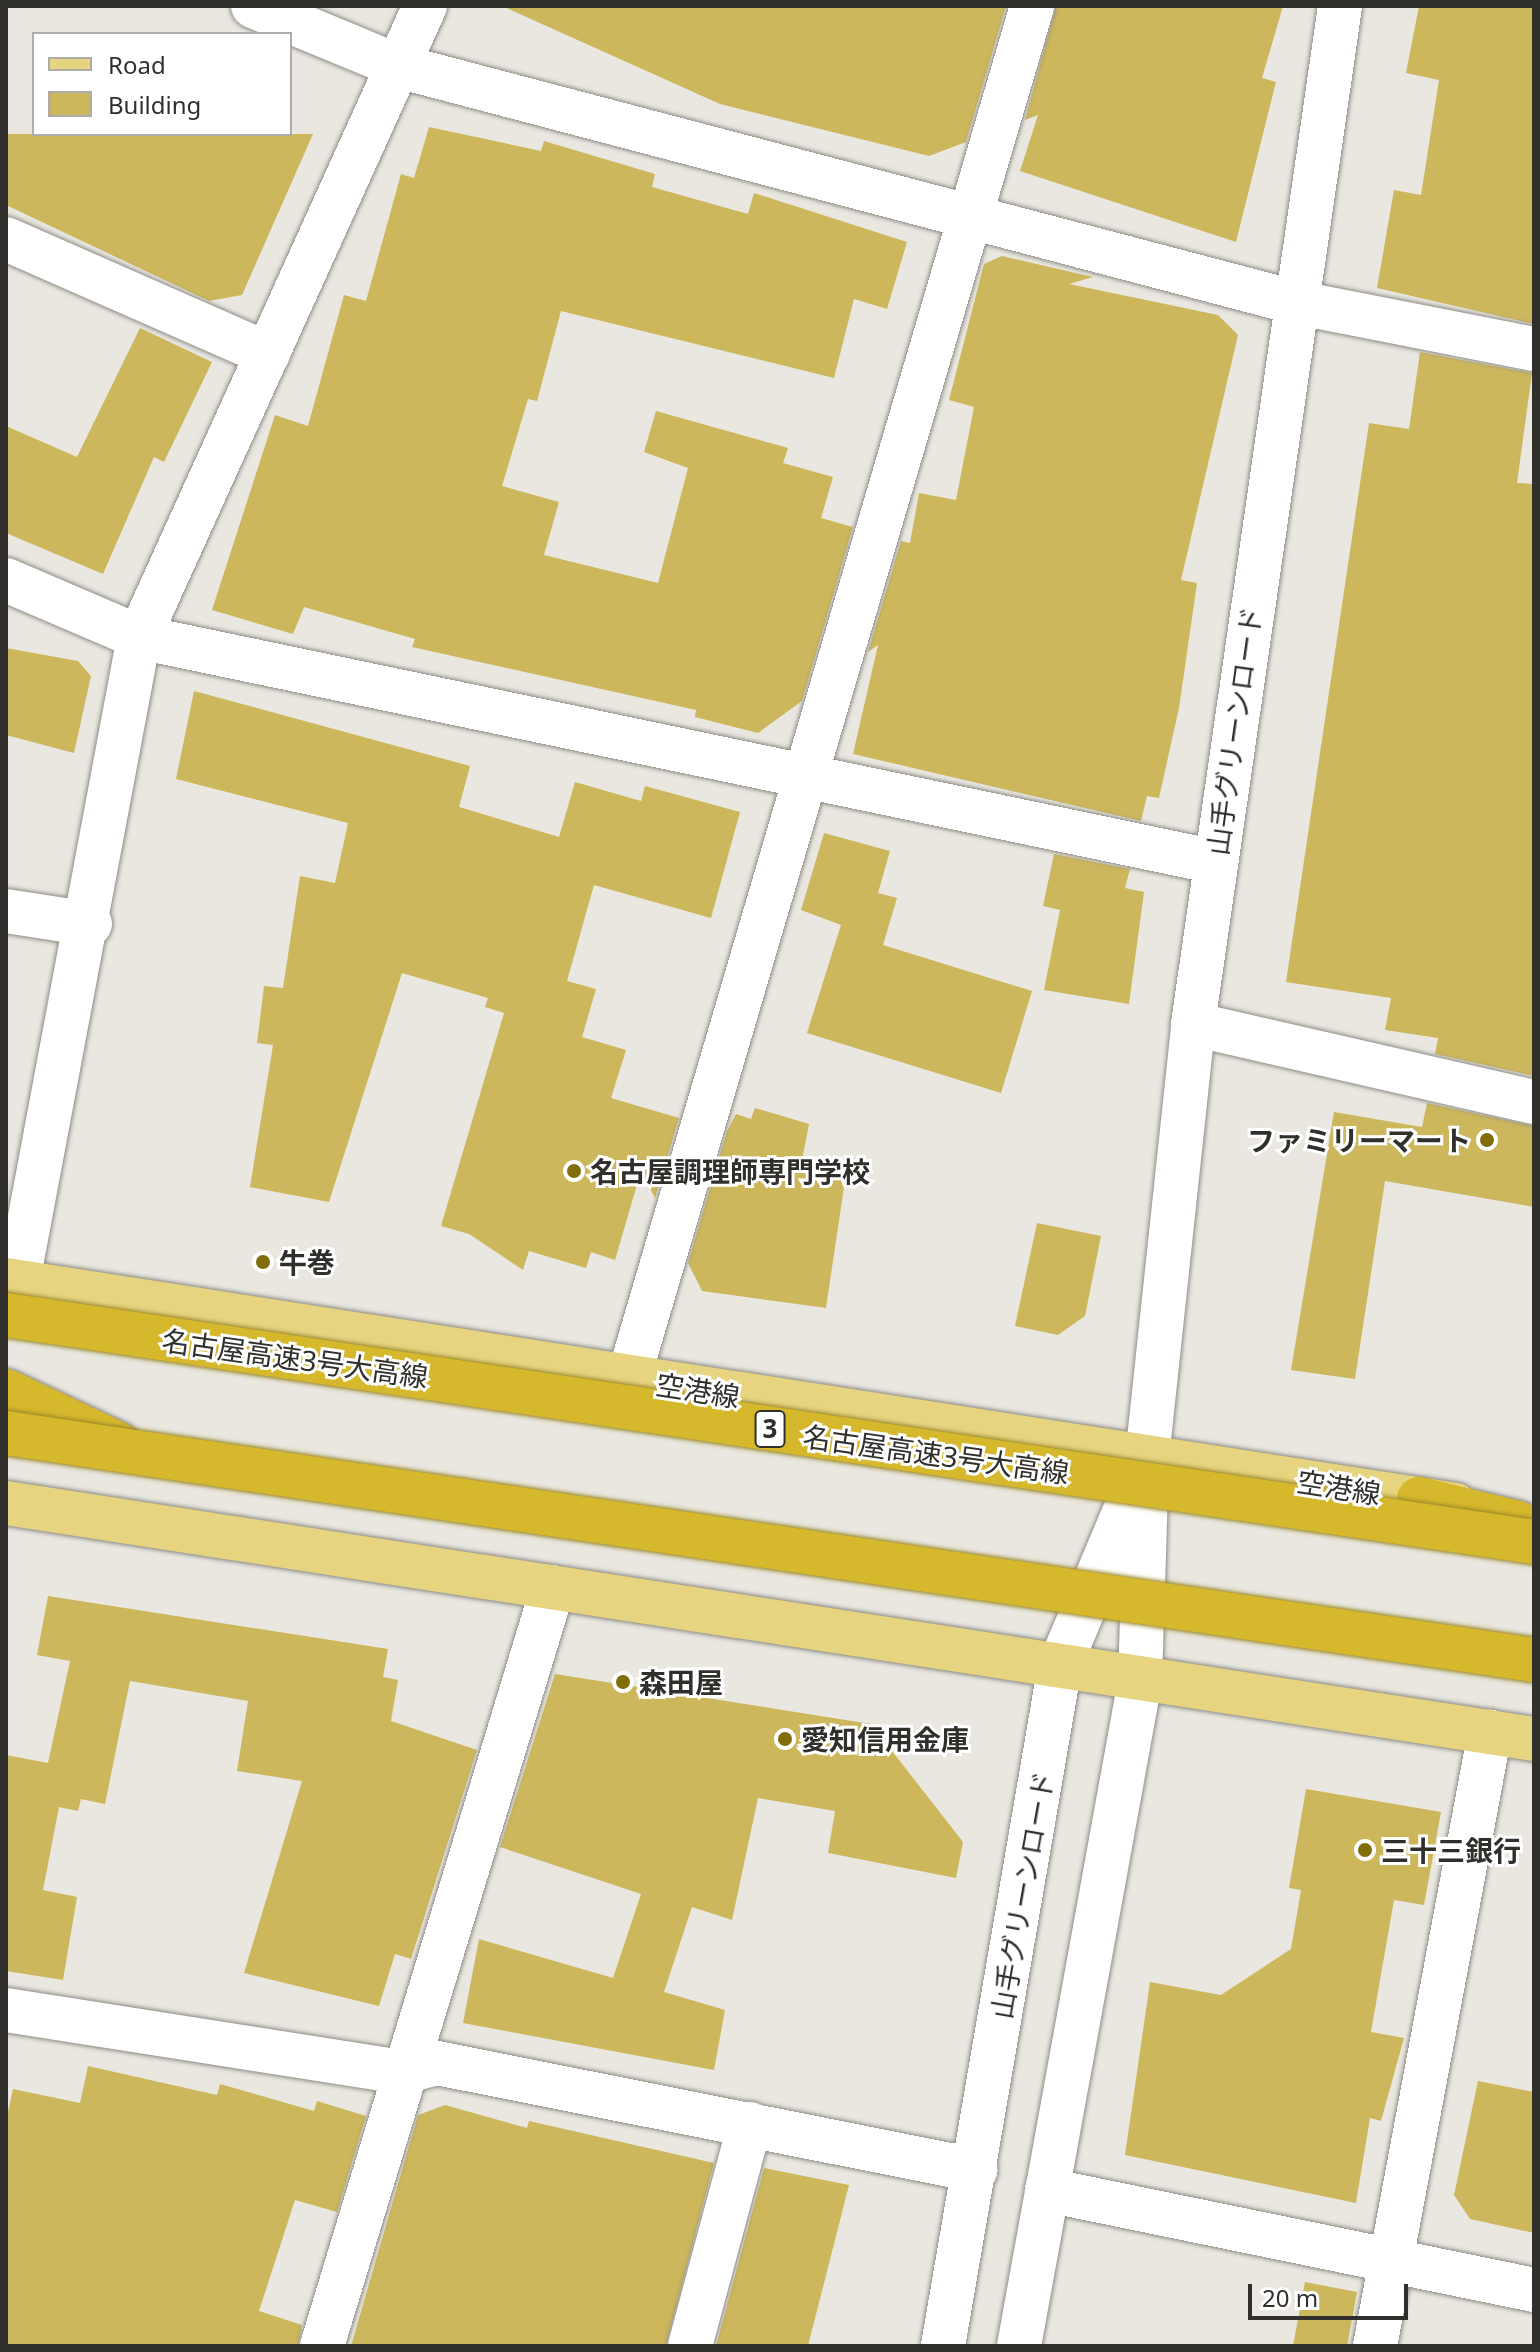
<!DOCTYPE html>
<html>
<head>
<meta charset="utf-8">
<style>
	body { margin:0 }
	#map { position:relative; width:1540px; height:2352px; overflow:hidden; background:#e9e7e0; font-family:"Noto Sans","Noto Sans JP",sans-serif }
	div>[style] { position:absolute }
	.building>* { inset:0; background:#ccb75d }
	.roads { filter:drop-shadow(0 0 2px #8e8c85) drop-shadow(0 0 2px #8e8c85) }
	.street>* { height:44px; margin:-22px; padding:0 22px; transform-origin:22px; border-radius:22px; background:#fff }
	.secondary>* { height:44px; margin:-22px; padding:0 22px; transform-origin:22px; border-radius:22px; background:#fff }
	.primary>* { height:44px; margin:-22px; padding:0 22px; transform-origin:22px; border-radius:22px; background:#e6d480 }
	.highway>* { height:44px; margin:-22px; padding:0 22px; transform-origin:22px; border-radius:22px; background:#d5b82c }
	.bridges { filter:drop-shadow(0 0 2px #9b882c) drop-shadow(0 0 2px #9b882c) }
	.highway-bridge>* { height:44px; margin:-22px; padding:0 22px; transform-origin:22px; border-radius:22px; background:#d5b82c }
	.dots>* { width:22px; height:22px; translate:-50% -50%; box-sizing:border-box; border:4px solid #fff; border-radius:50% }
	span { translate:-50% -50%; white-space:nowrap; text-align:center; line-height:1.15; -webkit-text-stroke:6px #fff; paint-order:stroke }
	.shield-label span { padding:2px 6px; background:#fff; border:2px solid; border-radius:6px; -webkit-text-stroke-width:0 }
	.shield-label { font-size:26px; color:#302f2c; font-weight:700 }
	.street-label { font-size:28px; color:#302f2c }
	.poi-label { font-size:28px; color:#302f2c; font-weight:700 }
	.right { translate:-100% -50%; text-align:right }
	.left { translate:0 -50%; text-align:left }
	.frame { position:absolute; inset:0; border:8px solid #302f2c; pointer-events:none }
	.legend { position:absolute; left:32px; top:32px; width:260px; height:104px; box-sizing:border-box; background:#fff; border:2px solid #acacab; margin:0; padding:10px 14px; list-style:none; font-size:24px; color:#302f2c }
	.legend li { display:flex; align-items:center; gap:16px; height:40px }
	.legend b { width:40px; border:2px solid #acacab }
	.scale { position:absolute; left:1248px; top:2284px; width:160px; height:36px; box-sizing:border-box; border:4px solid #302f2c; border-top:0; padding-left:10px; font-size:24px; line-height:28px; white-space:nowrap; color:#302f2c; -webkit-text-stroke:6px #fff; paint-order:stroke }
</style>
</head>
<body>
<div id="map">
	<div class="building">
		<i style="clip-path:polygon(502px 6px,1006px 6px,966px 142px,929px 156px,720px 104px)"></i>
		<i style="clip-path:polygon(1056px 6px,1283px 6px,1262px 78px,1276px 82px,1236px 242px,1020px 171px,1038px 115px,1025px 120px)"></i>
		<i style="clip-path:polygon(1419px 6px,1534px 6px,1534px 324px,1377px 288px,1394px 190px,1421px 195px,1439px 80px,1406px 73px)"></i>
		<i style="clip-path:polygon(429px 127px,541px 151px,544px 141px,655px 174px,652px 187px,748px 214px,754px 193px,907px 242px,887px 309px,854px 299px,834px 378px,561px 311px,537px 401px,528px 399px,502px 486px,559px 502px,544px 555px,658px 583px,688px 468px,644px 452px,656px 411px,788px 448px,783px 463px,833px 477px,821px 518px,853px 527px,802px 701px,758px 733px,695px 717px,696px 710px,412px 647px,415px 639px,304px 607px,293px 634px,212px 610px,275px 415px,308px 426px,344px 295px,366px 301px,401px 174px,414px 178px)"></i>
		<i style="clip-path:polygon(6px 134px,313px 134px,242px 295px,209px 301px,6px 205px)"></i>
		<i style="clip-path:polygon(1002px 256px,1093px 277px,1069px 284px,1218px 315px,1238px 335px,1181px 580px,1197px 583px,1179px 708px,1159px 798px,1147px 796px,1141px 821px,853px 754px,878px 645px,868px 652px,901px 541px,910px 543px,919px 493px,956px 500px,974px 407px,949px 400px,984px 264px)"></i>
		<i style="clip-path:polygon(140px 328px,212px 362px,164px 462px,154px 457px,103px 574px,6px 533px,6px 426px,77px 457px)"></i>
		<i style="clip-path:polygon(1420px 352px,1532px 373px,1517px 483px,1534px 484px,1534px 1076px,1435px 1054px,1438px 1038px,1385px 1030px,1391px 998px,1286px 982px,1369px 423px,1409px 429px)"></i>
		<i style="clip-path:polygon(6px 648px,78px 661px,91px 676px,74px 753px,6px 735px)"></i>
		<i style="clip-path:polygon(194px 691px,470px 766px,459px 807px,559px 837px,575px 782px,641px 801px,645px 786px,740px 812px,711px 918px,594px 885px,567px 981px,596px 989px,582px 1037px,626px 1050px,611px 1098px,679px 1118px,655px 1198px,641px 1171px,615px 1260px,591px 1252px,586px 1268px,529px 1251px,523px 1270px,469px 1234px,441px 1226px,504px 1013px,485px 1007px,488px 998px,402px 973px,329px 1202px,250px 1187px,273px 1045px,257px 1043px,264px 986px,283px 988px,300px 876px,335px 883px,348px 823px,176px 779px)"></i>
		<i style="clip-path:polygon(824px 833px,890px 851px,878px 893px,897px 898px,883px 945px,1032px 991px,1001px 1093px,807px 1033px,841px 925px,801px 910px)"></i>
		<i style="clip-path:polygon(1054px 854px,1130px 869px,1125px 888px,1144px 892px,1129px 1004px,1044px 990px,1060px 910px,1043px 906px)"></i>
		<i style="clip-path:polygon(1427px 1103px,1534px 1126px,1534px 1207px,1385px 1181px,1355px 1379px,1291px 1370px,1334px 1112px,1422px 1127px)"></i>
		<i style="clip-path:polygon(755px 1108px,809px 1124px,802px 1160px,847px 1167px,826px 1308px,702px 1291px,688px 1263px,727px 1131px,736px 1114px,751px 1119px)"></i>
		<i style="clip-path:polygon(1037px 1223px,1101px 1236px,1085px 1316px,1058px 1335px,1015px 1326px)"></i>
		<i style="clip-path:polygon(48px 1596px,388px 1649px,383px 1677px,398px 1680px,391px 1721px,477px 1750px,411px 1959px,395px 1954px,379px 2006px,244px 1973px,302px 1781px,237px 1771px,248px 1701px,130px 1681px,105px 1804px,81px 1799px,78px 1811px,59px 1807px,43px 1890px,77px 1897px,63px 1980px,6px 1971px,6px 1755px,48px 1763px,70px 1661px,37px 1655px)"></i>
		<i style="clip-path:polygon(555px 1674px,871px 1724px,963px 1842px,956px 1878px,828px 1853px,835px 1811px,758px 1798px,732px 1920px,692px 1907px,664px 1992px,725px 2010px,714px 2070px,463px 2023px,479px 1939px,613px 1978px,641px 1894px,500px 1847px)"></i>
		<i style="clip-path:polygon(1306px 1789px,1441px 1812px,1424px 1905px,1394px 1900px,1371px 2032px,1404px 2038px,1381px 2121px,1370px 2118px,1356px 2203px,1125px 2155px,1150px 1982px,1221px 1995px,1291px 1949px,1301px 1890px,1289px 1888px)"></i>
		<i style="clip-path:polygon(88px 2066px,217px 2095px,220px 2084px,314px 2111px,317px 2101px,366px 2116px,337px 2212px,295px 2200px,259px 2311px,302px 2325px,298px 2346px,6px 2346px,6px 2121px,13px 2089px,80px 2103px)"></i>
		<i style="clip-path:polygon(1478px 2081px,1534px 2092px,1534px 2233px,1470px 2219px,1454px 2195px)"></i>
		<i style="clip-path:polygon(445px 2105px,527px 2128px,529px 2121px,714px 2163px,666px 2346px,351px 2346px,418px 2115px)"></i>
		<i style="clip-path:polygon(764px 2168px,849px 2185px,808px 2346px,716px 2346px)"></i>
		<i style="clip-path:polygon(1305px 2282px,1357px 2292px,1347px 2346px,1293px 2346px)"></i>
	</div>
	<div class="roads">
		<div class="street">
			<i style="left:253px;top:6px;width:157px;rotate:22.5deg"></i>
			<i style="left:398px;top:66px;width:927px;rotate:14.76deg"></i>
			<i style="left:1294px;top:302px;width:245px;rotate:11.1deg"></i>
			<i style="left:6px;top:239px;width:286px;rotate:23.7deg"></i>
			<i style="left:6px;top:580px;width:145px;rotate:23.2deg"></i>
			<i style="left:139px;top:637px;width:1100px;rotate:11.8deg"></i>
			<i style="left:6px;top:911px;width:85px;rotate:8.8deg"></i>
			<i style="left:1193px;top:1024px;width:350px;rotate:12.9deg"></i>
			<i style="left:18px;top:1281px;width:655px;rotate:-79.36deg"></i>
			<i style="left:139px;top:637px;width:693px;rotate:-65.62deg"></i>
			<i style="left:628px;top:1380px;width:1432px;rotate:-73.61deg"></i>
			<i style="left:6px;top:2010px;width:402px;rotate:8.9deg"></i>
			<i style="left:403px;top:2072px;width:35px;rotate:-15deg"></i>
			<i style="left:437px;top:2063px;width:549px;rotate:11.25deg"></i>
			<i style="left:1047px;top:2190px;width:497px;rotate:11.6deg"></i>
			<i style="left:322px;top:2346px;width:793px;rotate:-73.07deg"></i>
			<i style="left:690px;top:2346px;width:230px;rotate:-74.9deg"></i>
			<i style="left:1375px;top:2346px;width:625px;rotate:-79.39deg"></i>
		</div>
		<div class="secondary">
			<i style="left:943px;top:2346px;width:691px;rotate:-80.25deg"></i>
			<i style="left:1060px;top:1665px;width:199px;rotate:-67.2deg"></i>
			<i style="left:1019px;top:2346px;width:676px;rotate:-79.69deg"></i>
			<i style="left:1140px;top:1681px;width:223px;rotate:-88.2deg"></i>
			<i style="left:1147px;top:1458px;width:436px;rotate:-83.9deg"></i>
			<i style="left:1193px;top:1024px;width:1029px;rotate:-81.78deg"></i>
		</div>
		<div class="primary">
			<i style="left:6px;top:1280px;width:1467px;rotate:8.82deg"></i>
			<i style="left:6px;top:1503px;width:1546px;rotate:8.78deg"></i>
		</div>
		<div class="highway">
			<i style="left:6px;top:1391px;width:124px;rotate:25.3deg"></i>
			<i style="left:1419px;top:1499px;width:102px;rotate:13.6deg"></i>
		</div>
	</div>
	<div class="bridges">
		<div class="highway-bridge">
			<i style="left:6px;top:1315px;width:1545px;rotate:8.45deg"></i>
			<i style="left:6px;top:1433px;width:1545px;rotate:8.45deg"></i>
		</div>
	</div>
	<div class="dots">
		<i style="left:1487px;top:1140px;background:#816e0b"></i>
		<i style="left:574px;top:1171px;background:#816e0b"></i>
		<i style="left:263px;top:1262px;background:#816e0b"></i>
		<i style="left:623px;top:1682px;background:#816e0b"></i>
		<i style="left:785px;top:1739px;background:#816e0b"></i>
		<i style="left:1365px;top:1850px;background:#816e0b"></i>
	</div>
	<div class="shield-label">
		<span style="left:770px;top:1429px">3</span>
	</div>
	<div class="street-label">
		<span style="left:1234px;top:731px;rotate:-82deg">山手グリーンロード</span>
		<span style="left:295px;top:1358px;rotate:8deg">名古屋高速3号大高線</span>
		<span style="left:698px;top:1390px;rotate:9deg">空港線</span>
		<span style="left:936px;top:1454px;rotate:8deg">名古屋高速3号大高線</span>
		<span style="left:1339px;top:1487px;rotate:9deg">空港線</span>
		<span style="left:1022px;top:1895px;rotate:-80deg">山手グリーンロード</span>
	</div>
	<div class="poi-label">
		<span class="right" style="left:1471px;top:1140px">ファミリーマート</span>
		<span class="left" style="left:590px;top:1171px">名古屋調理師専門学校</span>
		<span class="left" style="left:279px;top:1262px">牛巻</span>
		<span class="left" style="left:639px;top:1682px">森田屋</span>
		<span class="left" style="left:801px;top:1739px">愛知信用金庫</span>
		<span class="left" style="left:1381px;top:1850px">三十三銀行</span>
	</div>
	<div class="frame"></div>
	<ul class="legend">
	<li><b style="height:10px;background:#e6d480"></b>Road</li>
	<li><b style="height:22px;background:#ccb75d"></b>Building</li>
	</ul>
	<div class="scale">20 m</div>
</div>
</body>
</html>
